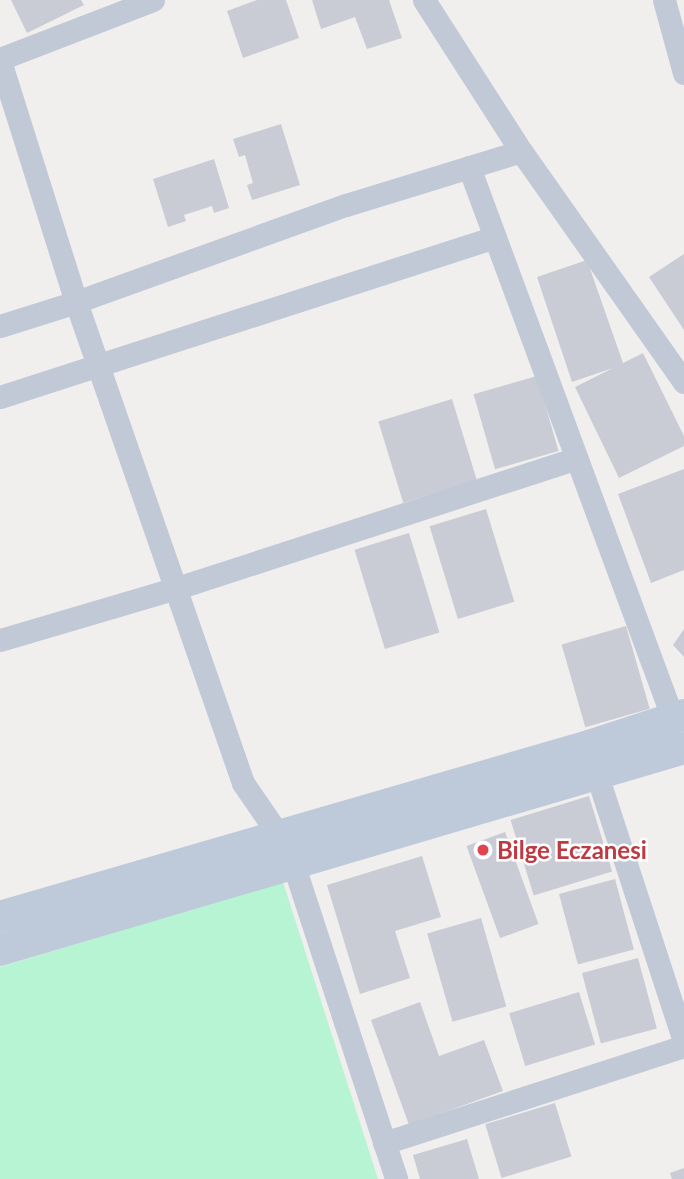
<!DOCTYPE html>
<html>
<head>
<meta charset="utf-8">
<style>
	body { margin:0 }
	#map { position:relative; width:684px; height:1179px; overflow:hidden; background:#f1eeee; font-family:Lato,sans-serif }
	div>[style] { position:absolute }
	.green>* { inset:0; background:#b7f4d3 }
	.building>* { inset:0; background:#c9ccd5; transform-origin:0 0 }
	.street>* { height:23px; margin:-11.5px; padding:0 11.5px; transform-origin:11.5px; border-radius:11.5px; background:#c0c9d5 }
	.secondary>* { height:32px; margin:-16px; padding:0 16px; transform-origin:16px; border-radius:16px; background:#becada }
	.dots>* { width:19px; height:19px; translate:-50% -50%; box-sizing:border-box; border:4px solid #fff; border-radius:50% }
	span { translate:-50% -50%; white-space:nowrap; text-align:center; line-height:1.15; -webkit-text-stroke:5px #fff; paint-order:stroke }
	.health-label { font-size:24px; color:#be3a42; font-weight:700 }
	.left { translate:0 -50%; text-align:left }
</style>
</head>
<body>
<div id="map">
	<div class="green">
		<i style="clip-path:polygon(283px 882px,378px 1179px,0 1179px,0 967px)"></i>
	</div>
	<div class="building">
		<i style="clip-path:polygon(11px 0,81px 0,84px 5px,27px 33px)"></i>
		<i style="clip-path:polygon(257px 0,286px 0,299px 38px,243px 58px,227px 11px)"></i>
		<i style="clip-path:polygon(312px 0,389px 0,402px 38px,367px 49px,355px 17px,321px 29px)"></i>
		<i style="clip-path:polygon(281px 124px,300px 185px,252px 200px,247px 185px,253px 183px,245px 155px,239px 157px,233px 139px)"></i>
		<i style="clip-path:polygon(214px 159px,229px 208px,214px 213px,212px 206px,184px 215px,186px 221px,168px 227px,153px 179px)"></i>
		<i style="clip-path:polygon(684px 254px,684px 330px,649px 277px)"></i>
		<i style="clip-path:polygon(587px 260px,623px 363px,643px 353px,684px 436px,684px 446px,619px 478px,575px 387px,613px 368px,572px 382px,537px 277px)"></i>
		<i style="left:537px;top:376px;width:78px;height:66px;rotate:74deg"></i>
		<i style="left:452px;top:399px;width:85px;height:77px;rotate:73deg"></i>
		<i style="clip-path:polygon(684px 469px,684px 570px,651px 583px,618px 494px)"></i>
		<i style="left:486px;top:509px;width:97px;height:59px;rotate:73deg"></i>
		<i style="left:409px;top:533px;width:104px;height:57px;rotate:73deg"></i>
		<i style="left:626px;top:626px;width:86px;height:67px;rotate:74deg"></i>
		<i style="clip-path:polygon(684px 629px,684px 657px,673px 645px)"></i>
		<i style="left:589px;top:796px;width:79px;height:82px;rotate:73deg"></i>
		<i style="left:505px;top:832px;width:98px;height:41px;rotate:70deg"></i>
		<i style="clip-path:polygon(422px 856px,441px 917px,395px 931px,410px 978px,360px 994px,327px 885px)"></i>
		<i style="left:615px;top:879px;width:73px;height:58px;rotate:75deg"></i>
		<i style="left:481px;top:918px;width:92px;height:56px;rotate:74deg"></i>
		<i style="left:638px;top:958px;width:73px;height:58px;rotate:75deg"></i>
		<i style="left:579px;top:992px;width:55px;height:73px;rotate:73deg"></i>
		<i style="clip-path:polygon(420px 1002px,439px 1056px,484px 1040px,503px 1091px,409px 1125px,371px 1020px)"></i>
		<i style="left:555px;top:1103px;width:56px;height:73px;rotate:73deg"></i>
		<i style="clip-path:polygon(467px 1139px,479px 1179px,420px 1179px,413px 1155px)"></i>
		<i style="clip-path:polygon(684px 1168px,684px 1179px,672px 1179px,670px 1173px)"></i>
	</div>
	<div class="street">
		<i style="left:424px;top:0;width:179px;rotate:57.3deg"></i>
		<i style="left:521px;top:151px;width:283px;rotate:54.8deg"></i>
		<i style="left:664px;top:0;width:76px;rotate:74.7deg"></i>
		<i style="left:0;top:59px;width:164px;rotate:-21.1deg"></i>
		<i style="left:0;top:61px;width:253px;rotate:72.5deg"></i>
		<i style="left:76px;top:302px;width:509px;rotate:70.85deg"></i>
		<i style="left:243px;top:783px;width:62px;rotate:55.5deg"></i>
		<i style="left:278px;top:834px;width:33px;rotate:63deg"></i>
		<i style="left:293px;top:863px;width:332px;rotate:71.9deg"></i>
		<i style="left:469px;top:167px;width:588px;rotate:69.72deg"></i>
		<i style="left:0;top:326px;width:80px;rotate:-17.5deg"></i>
		<i style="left:76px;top:302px;width:287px;rotate:-19.8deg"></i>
		<i style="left:346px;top:205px;width:183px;rotate:-17.1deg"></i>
		<i style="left:0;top:397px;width:520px;rotate:-17.91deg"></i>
		<i style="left:0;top:640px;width:184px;rotate:-16.4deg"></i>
		<i style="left:177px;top:588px;width:420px;rotate:-18deg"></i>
		<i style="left:596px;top:772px;width:283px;rotate:71.9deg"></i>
		<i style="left:384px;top:1143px;width:315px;rotate:-17.9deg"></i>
	</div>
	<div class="secondary">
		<i style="left:0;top:917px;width:613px;rotate:-16.19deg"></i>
		<i style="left:589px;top:746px;width:100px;rotate:-18.1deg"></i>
		<i style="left:0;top:950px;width:713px;rotate:-16.45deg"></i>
	</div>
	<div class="dots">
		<i style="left:483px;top:850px;background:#e0444e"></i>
	</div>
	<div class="health-label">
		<span class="left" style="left:497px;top:850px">Bilge Eczanesi</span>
	</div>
</div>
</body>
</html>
